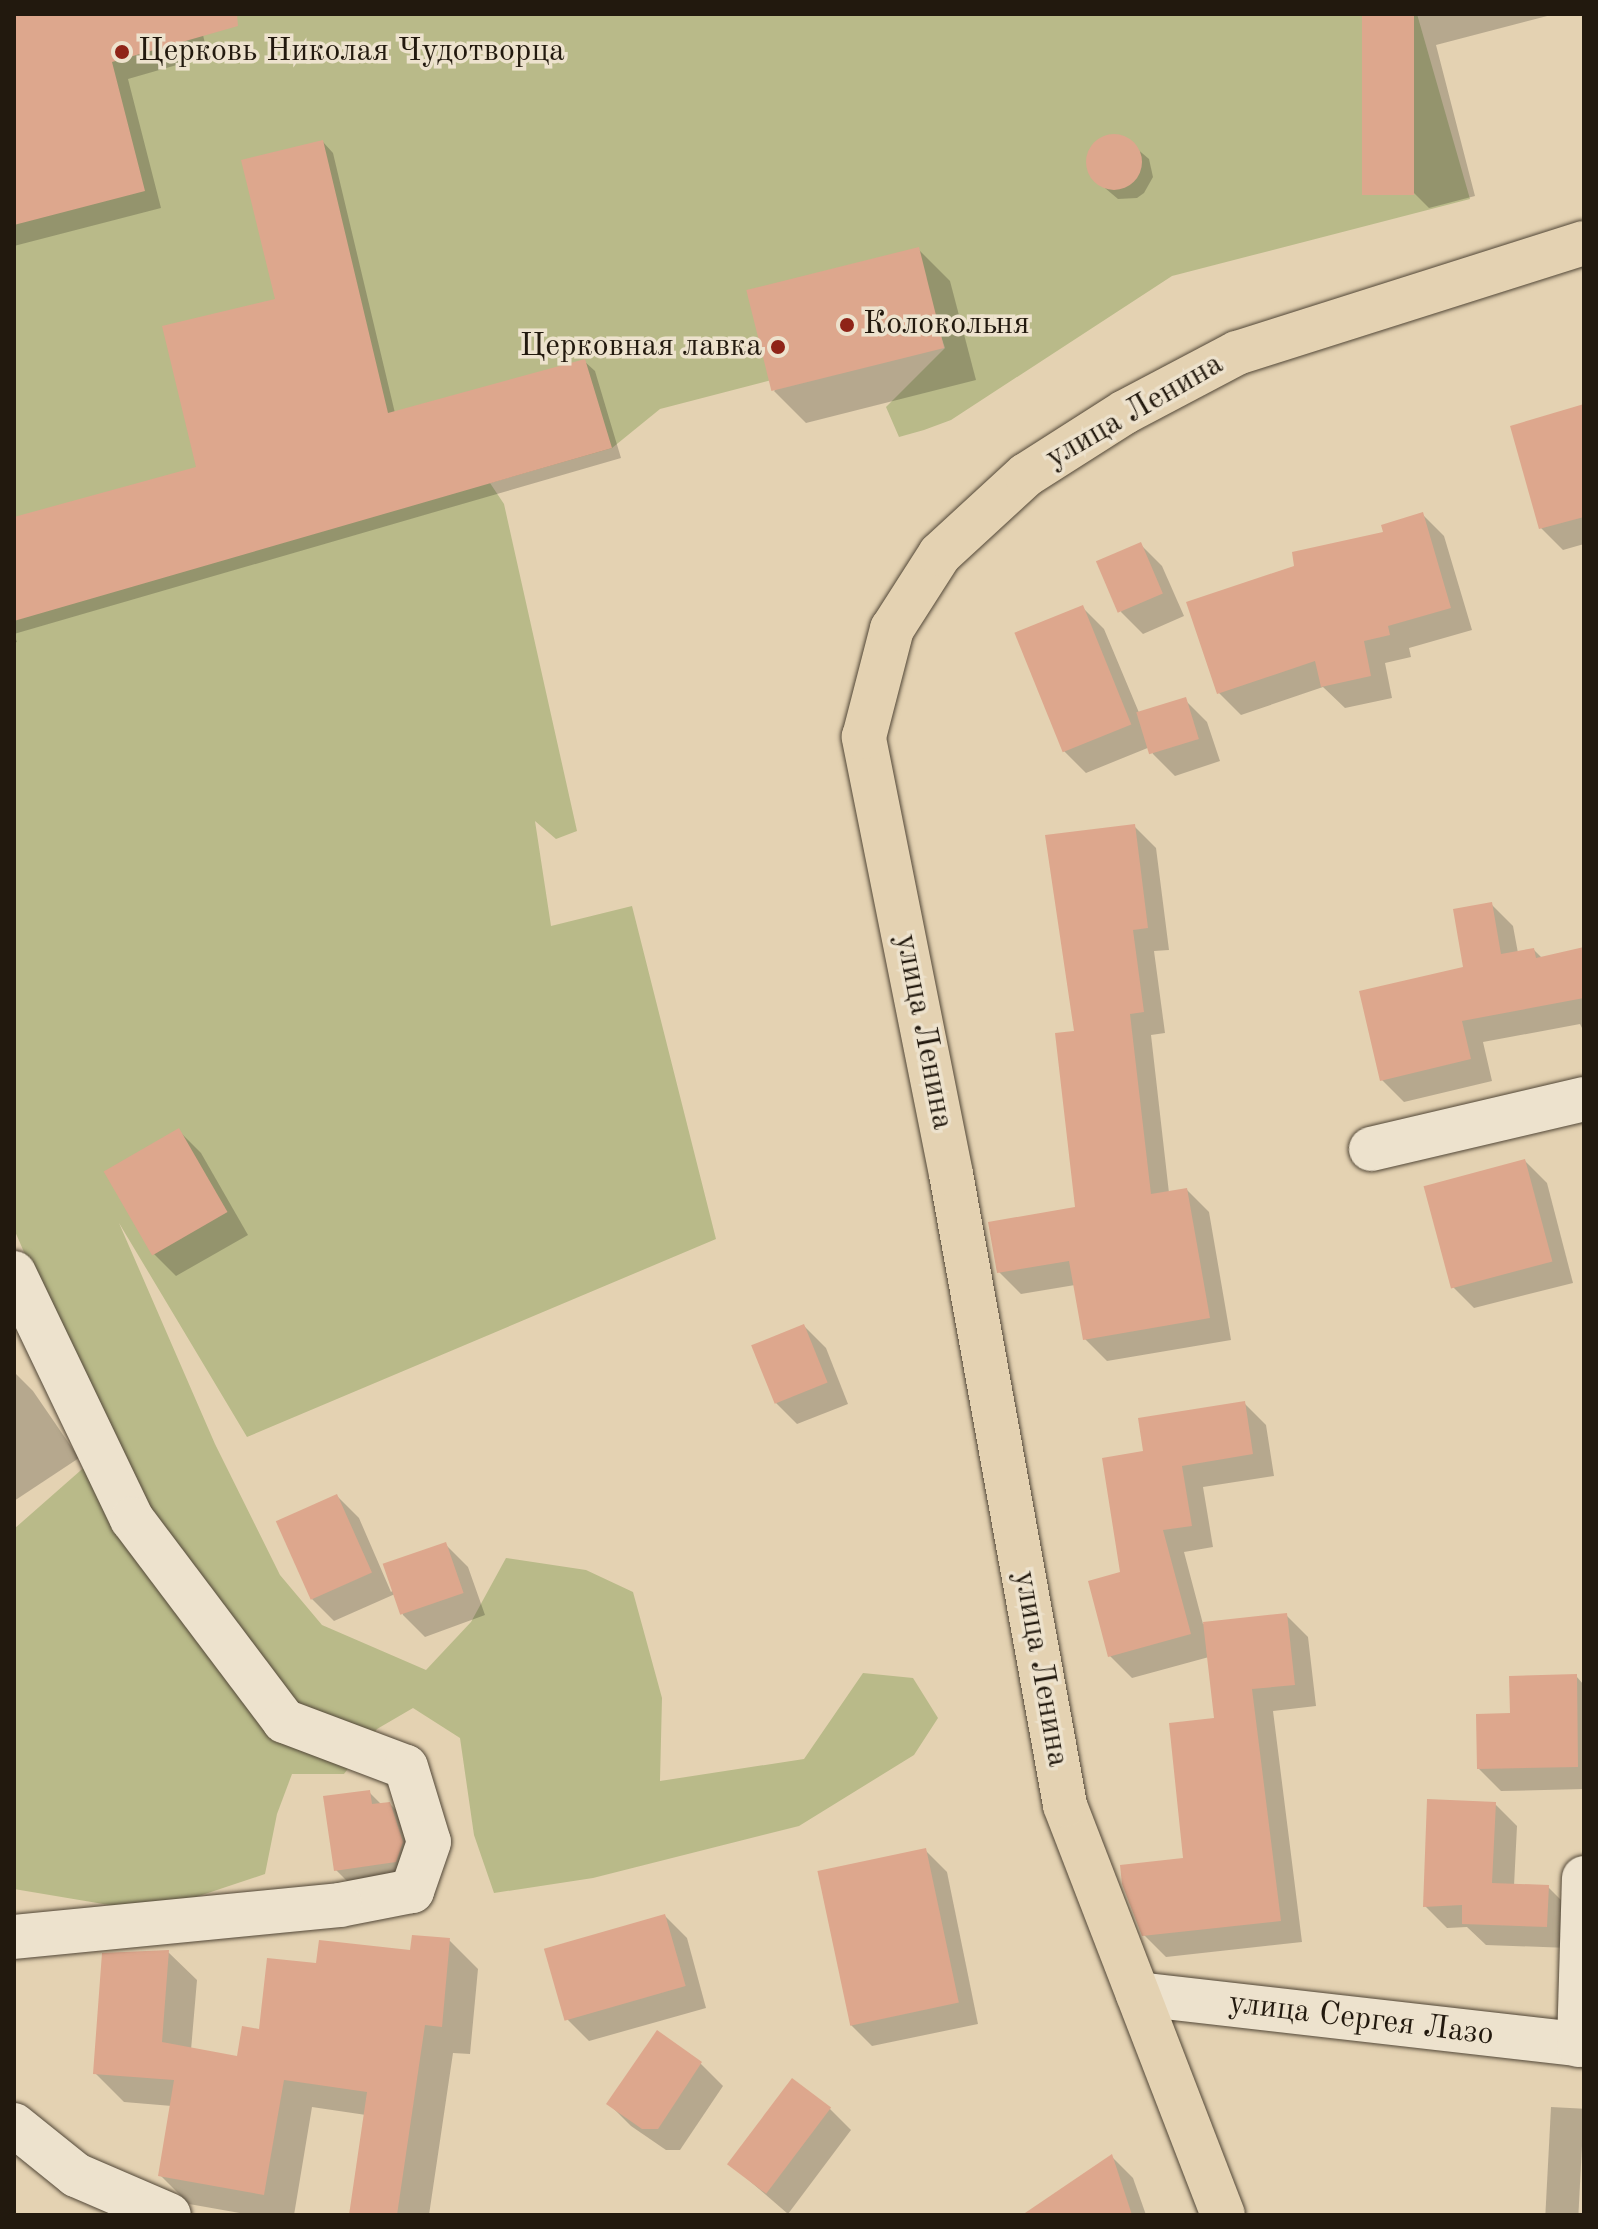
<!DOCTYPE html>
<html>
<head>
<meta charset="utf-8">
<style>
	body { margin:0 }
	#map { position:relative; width:1598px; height:2229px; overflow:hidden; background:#e4d2b2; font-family:"Old Standard TT",serif }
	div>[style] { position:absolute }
	.green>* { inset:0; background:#b9ba89 }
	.shadow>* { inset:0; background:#0003; transform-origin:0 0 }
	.building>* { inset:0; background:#dda78d; transform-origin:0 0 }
	.round { border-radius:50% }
	.roads { filter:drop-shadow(0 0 2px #524737) drop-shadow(0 0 2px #524737) }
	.minor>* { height:44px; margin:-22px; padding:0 22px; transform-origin:22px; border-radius:22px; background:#ede2cd }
	.major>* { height:44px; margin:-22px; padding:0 22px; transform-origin:22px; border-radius:22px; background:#e4d2b2 }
	.dots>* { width:22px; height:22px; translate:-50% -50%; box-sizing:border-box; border:4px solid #ede2cd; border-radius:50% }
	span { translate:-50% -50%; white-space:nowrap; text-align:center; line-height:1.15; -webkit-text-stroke:7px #ede2cd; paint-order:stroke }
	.poi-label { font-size:32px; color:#22190e }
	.left { translate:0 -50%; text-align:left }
	.right { translate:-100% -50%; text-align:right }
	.street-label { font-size:32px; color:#22190e }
	.frame { position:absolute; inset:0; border:16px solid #22190e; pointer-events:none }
</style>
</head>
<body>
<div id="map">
	<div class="green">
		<i style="clip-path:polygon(14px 14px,1417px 14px,1470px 199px,1172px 276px,951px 420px,924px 430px,899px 437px,886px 407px,945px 348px,941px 336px,660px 409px,612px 448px,490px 483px,504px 504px,577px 831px,556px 839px,535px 821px,551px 926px,632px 906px,716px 1239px,247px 1437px,119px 1223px,215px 1444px,280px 1575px,322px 1625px,426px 1670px,471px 1622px,506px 1558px,586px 1570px,633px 1592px,662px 1698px,660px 1781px,804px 1759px,863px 1673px,913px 1678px,938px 1718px,914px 1755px,799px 1826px,593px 1878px,494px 1893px,474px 1835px,460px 1738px,413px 1708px,377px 1729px,344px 1774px,292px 1774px,277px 1814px,265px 1874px,151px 1912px,14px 1889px,14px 1529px,97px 1456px,68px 1354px,14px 1229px)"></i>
	</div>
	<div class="shadow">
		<i style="clip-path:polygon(14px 14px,198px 14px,208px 56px,128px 79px,161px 208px,14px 246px)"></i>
		<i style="clip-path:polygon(1364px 14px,1555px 14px,1436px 45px,1475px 196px,1429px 208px,1409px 188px)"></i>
		<i style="clip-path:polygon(1114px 135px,1122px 136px,1149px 159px,1153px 177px,1144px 193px,1137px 198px,1118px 199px,1093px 178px,1089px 154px,1099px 140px)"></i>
		<i style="clip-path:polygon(323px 142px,333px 153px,395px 413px,584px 361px,595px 371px,621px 458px,14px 634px,17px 642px,14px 643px,14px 519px,198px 468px,277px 300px)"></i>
		<i style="clip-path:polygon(918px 249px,950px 281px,976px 380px,806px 423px,774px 391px)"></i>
		<i style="clip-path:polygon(1584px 407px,1584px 544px,1563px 550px,1541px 528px)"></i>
		<i style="clip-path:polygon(1422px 514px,1444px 536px,1472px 630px,1409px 648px,1411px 657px,1385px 663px,1392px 698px,1345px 708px,1323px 687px,1241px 715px,1219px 693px,1386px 534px)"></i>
		<i style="clip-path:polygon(1140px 544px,1162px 566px,1184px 616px,1143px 634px,1121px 612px)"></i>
		<i style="clip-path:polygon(1082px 607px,1104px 629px,1140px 715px,1185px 700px,1207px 722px,1220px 761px,1175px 776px,1153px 754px,1150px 747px,1086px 773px,1064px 751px)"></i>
		<i style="clip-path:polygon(1134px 826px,1156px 848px,1169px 950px,1154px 951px,1165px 1033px,1151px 1035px,1169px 1193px,1187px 1190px,1209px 1212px,1231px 1340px,1107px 1361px,1085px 1339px,1075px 1285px,1021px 1294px,999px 1272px,1077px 1209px,1076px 1033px)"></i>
		<i style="clip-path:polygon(1491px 904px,1513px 926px,1518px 953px,1534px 950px,1542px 958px,1584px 949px,1584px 1032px,1580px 1024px,1483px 1042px,1492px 1081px,1404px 1102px,1382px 1080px,1466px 968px)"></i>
		<i style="clip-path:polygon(179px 1131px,201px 1153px,248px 1235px,176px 1276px,154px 1254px)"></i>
		<i style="clip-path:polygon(1525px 1161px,1547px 1183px,1573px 1283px,1474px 1308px,1452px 1286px,1427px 1188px)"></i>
		<i style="clip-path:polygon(804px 1326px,826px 1348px,848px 1404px,797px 1424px,775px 1402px)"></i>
		<i style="clip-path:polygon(14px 1372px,33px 1391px,79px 1458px,14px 1501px)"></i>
		<i style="clip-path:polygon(1244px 1403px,1266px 1425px,1274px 1476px,1203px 1487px,1213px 1547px,1184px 1552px,1203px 1624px,1286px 1615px,1308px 1637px,1316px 1706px,1273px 1711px,1302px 1942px,1166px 1957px,1144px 1935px,1185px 1860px,1216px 1720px,1209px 1657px,1132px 1678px,1110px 1656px,1146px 1452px)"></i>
		<i style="clip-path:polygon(337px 1496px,359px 1518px,391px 1592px,446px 1545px,468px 1567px,485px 1615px,425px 1637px,403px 1615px,395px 1594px,334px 1621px,312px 1599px)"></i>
		<i style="clip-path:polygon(1576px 1676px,1584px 1685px,1584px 1789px,1501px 1791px,1479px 1769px,1512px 1715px)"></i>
		<i style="clip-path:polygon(369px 1792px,382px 1805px,390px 1804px,412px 1826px,424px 1865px,358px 1892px,336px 1870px)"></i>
		<i style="clip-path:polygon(1495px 1804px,1517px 1826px,1514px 1886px,1548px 1887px,1570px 1909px,1569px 1948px,1486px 1945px,1467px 1927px,1447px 1928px,1425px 1906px)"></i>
		<i style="clip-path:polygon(925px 1850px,947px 1872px,978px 2024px,872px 2046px,850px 2024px)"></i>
		<i style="clip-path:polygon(665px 1916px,687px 1938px,706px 2008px,589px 2041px,567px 2019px)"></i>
		<i style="clip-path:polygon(449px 1940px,478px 1969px,470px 2054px,453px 2053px,429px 2215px,351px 2215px,366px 2115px,312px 2107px,294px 2215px,251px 2215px,189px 2204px,160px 2175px,172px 2106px,124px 2102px,95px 2073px,168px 1952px,197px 1980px,191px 2050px,239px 2058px,318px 1965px,412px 1952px)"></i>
		<i style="clip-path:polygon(657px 2033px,701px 2064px,723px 2086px,680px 2150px,666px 2150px,631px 2126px,609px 2104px)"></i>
		<i style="left:1551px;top:2107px;width:33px;height:108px;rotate:3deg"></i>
		<i style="clip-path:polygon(829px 2108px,851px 2130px,788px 2214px,730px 2164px)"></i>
		<i style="clip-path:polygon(1111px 2156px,1133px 2178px,1146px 2215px,1026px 2215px)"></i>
	</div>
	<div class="building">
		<i style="clip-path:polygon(14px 14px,237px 14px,238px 26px,112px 62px,145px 191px,14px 225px)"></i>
		<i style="left:1362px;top:14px;width:52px;height:181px"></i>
		<i class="round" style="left:1086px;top:134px;width:56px;height:56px"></i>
		<i style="clip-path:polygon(323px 140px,388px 413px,585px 359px,612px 448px,14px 621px,14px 517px,196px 467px,162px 326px,275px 299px,241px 160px)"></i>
		<i style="left:919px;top:247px;width:104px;height:178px;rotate:76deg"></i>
		<i style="clip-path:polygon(1584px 404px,1584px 517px,1539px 529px,1510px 426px)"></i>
		<i style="clip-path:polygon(1423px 512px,1451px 608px,1388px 626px,1390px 635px,1364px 641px,1371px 676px,1321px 687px,1315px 661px,1217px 694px,1186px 602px,1294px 566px,1292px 552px,1383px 532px,1381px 525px)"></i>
		<i style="left:1141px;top:542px;width:56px;height:49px;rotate:67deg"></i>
		<i style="left:1083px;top:605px;width:129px;height:74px;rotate:68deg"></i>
		<i style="left:1186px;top:697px;width:44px;height:52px;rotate:73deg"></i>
		<i style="clip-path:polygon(1135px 824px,1148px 928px,1133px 930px,1144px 1012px,1130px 1014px,1151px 1194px,1187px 1188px,1210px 1318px,1083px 1340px,1069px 1261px,997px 1273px,988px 1222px,1075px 1207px,1055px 1033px,1074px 1031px,1045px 835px)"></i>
		<i style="clip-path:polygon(1492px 902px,1501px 954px,1534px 948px,1536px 958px,1584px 947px,1584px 998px,1462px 1021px,1471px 1059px,1380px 1081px,1359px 991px,1463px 967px,1453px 909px)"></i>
		<i style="left:179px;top:1128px;width:97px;height:87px;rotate:60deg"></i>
		<i style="left:1525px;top:1159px;width:106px;height:105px;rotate:75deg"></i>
		<i style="left:804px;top:1324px;width:63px;height:57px;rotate:68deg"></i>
		<i style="clip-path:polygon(1245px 1401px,1253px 1454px,1182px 1466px,1192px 1526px,1163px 1530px,1191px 1634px,1108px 1657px,1088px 1581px,1120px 1572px,1102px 1458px,1143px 1451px,1138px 1418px)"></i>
		<i style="left:337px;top:1494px;width:86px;height:67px;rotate:66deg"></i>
		<i style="left:446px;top:1542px;width:54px;height:67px;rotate:71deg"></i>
		<i style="clip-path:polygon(1287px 1613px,1295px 1685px,1252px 1689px,1281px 1921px,1142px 1936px,1122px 1884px,1120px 1865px,1183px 1858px,1169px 1723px,1214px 1718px,1203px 1622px)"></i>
		<i style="clip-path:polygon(1577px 1674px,1578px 1767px,1477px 1769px,1476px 1714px,1510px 1713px,1509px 1676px)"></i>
		<i style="clip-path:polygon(370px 1790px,372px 1804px,390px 1802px,403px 1842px,396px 1862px,334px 1871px,323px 1796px)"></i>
		<i style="clip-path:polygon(1427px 1799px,1496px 1802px,1492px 1883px,1549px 1885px,1547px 1927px,1462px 1924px,1462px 1905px,1423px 1907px)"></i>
		<i style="left:926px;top:1848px;width:158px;height:111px;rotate:78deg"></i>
		<i style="left:665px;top:1914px;width:75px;height:126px;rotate:74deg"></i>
		<i style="clip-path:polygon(412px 1935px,450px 1938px,442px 2027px,425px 2025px,397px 2215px,349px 2215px,367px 2092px,284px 2080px,264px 2195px,158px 2176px,174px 2080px,93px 2074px,102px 1953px,169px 1950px,162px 2042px,237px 2056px,242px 2026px,259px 2029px,267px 1958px,316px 1963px,319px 1940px,410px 1950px)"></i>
		<i style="clip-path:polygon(657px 2030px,702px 2062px,658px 2129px,642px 2129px,606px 2104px)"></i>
		<i style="left:792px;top:2078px;width:49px;height:108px;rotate:37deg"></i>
		<i style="clip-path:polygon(1112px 2154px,1132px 2215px,1022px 2215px)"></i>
	</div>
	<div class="roads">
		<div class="minor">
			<i style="left:1371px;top:1149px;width:219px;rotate:-13.2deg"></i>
			<i style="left:14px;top:1273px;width:273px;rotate:64.4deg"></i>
			<i style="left:132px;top:1519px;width:253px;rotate:53deg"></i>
			<i style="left:284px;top:1721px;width:130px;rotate:20.7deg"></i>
			<i style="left:406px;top:1767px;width:78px;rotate:73deg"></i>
			<i style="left:429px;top:1842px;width:52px;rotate:109.1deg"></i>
			<i style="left:412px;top:1891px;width:73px;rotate:169deg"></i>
			<i style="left:340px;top:1905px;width:328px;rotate:174.4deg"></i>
			<i style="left:1138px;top:1994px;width:449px;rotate:6.5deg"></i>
			<i style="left:1579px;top:2045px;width:167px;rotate:-88.3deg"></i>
			<i style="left:14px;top:2125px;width:80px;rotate:38.9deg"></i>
			<i style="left:76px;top:2175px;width:101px;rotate:23.3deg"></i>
		</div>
		<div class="major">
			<i style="left:1223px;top:2215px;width:439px;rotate:-111.1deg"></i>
			<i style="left:1065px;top:1805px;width:641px;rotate:-100.24deg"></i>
			<i style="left:951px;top:1174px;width:446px;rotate:-101.3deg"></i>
			<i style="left:864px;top:737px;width:112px;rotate:-75.5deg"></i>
			<i style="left:892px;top:629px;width:89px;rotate:-57.4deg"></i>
			<i style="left:940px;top:554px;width:117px;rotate:-42.6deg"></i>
			<i style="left:1026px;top:475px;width:117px;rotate:-32.5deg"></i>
			<i style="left:1125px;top:412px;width:127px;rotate:-27.8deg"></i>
			<i style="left:1237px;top:353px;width:364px;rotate:-17.6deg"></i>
		</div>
	</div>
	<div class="dots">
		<i style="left:122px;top:52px;background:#8f2418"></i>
		<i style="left:847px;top:325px;background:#8f2418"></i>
		<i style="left:778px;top:347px;background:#8f2418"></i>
	</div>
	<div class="poi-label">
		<span class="left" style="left:138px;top:52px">Церковь Николая Чудотворца</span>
		<span class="left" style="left:863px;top:325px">Колокольня</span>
		<span class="right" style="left:762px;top:347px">Церковная лавка</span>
	</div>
	<div class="street-label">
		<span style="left:1135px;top:412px;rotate:-30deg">улица Ленина</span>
		<span style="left:923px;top:1032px;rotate:79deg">улица Ленина</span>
		<span style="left:1040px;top:1669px;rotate:80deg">улица Ленина</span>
		<span style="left:1361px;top:2020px;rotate:7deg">улица Сергея Лазо</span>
	</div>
	<div class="frame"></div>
</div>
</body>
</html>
